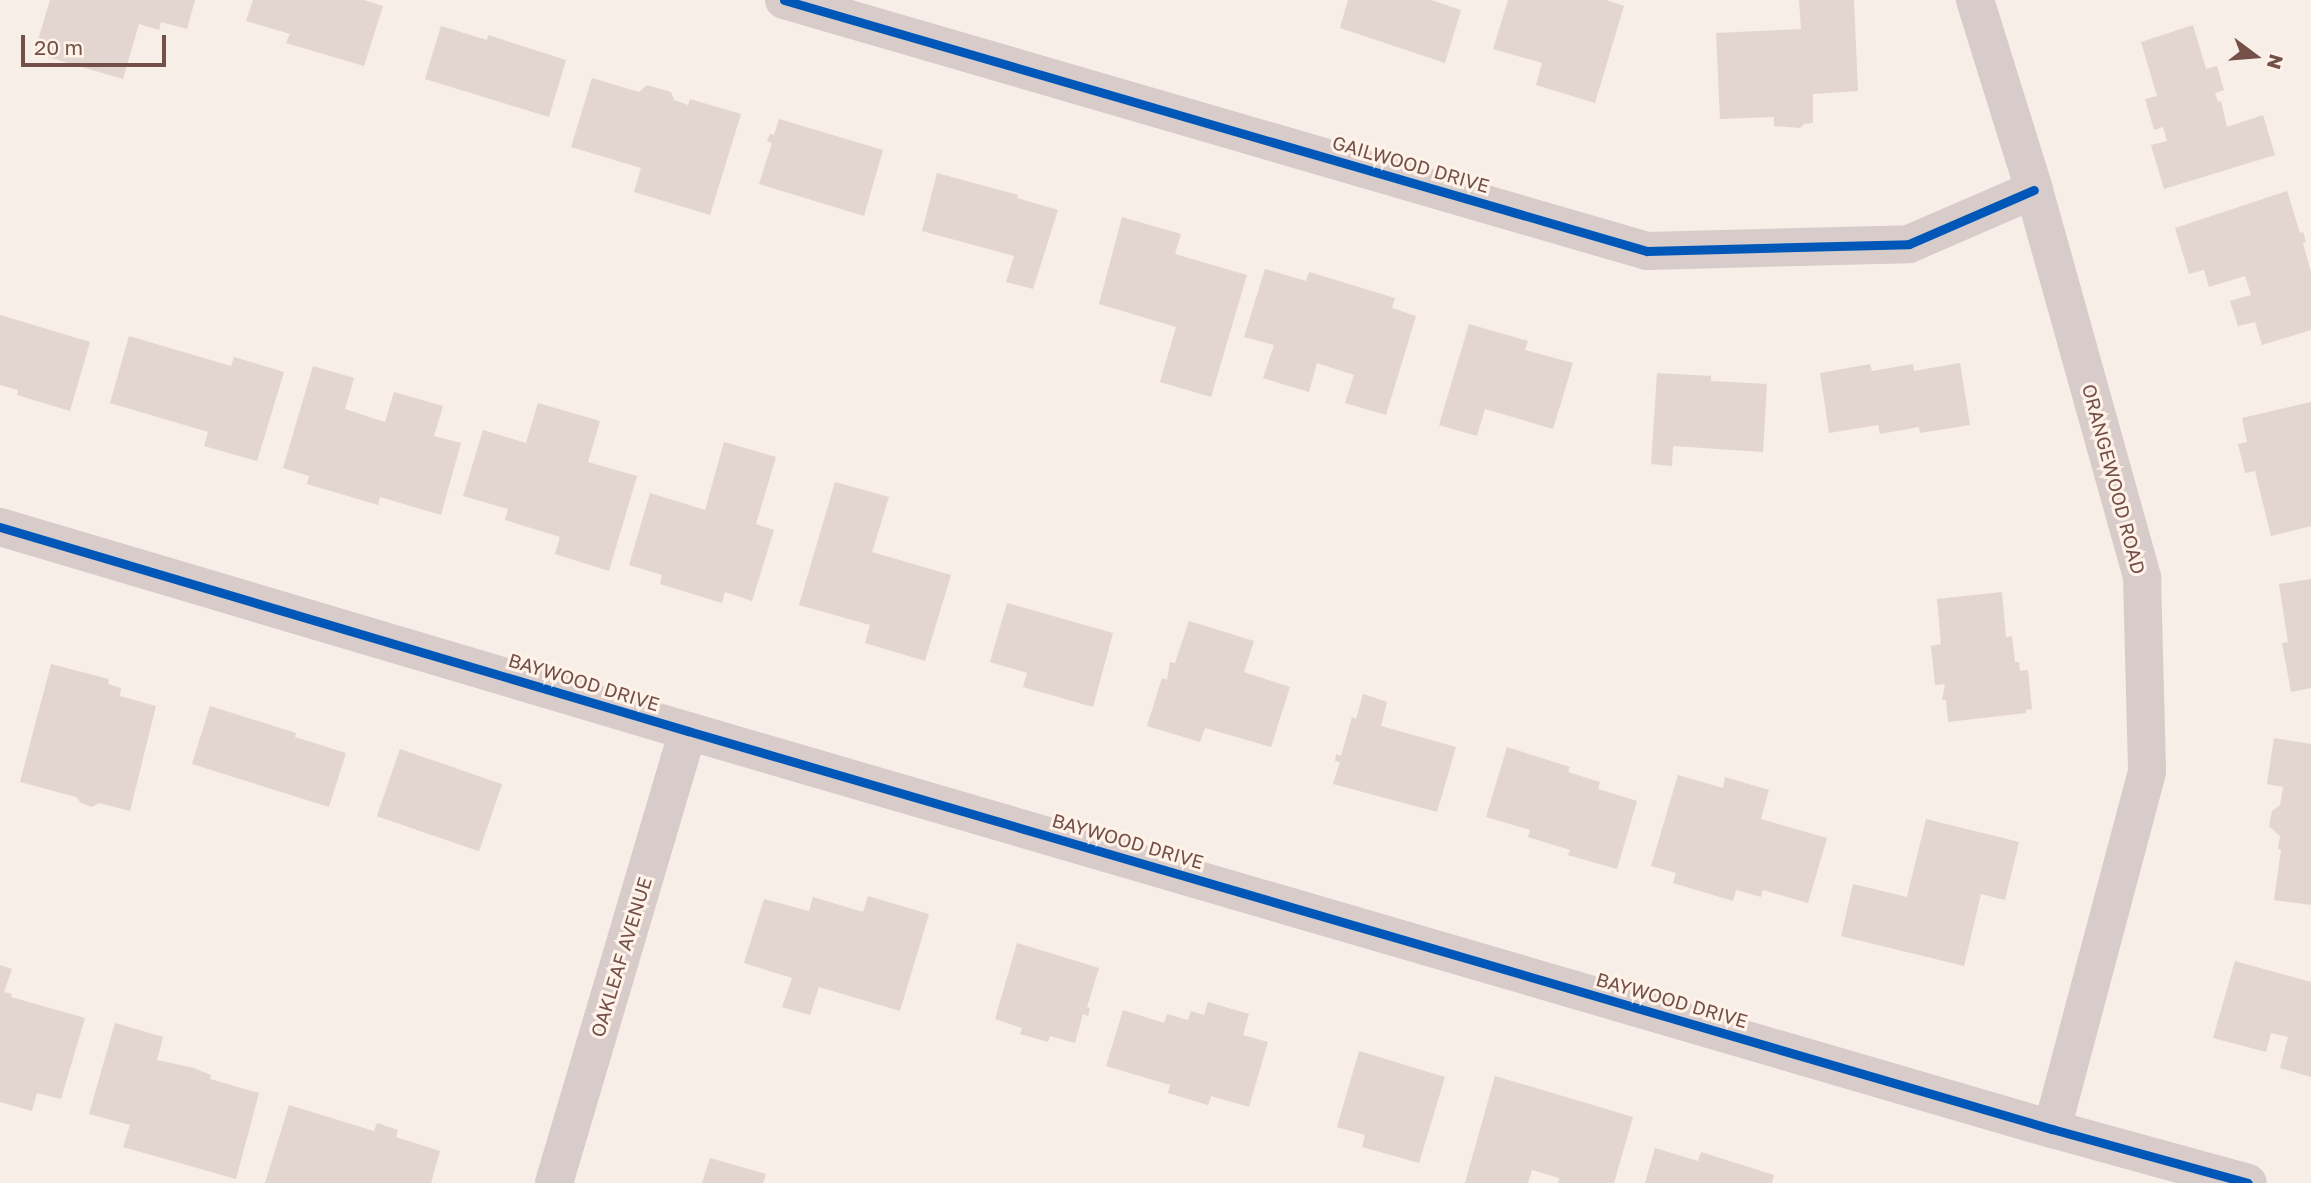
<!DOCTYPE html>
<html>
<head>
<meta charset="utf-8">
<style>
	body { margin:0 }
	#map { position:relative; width:2311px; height:1183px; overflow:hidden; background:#f7eee7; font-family:"Golos Text",sans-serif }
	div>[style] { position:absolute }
	.building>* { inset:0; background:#e3d5cf; transform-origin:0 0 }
	.minor>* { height:38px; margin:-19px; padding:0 19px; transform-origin:19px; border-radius:19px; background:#d7ccc9 }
	.cycleway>* { height:9px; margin:-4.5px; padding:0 4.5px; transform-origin:4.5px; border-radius:4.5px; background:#0057b8 }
	span { translate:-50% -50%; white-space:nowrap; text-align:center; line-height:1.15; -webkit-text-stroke:6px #fff2e8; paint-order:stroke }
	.street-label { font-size:19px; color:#745048 }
	.north { position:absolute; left:2220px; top:21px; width:70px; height:70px; -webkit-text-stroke:5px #fff2e8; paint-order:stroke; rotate:106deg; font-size:19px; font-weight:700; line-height:28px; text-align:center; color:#745048 }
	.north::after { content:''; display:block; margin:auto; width:24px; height:32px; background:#745048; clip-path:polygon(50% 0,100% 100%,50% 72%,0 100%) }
	.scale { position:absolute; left:21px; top:35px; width:145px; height:32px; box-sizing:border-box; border:4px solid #745048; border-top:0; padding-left:9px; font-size:21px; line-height:24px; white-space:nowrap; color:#745048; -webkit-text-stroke:5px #fff2e8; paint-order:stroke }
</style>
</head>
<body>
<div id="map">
	<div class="building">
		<i style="clip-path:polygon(50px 0,195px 0,187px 29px,161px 22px,159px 30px,139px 24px,123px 79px,34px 53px)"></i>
		<i style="clip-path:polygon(253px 0,364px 0,383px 6px,364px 66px,286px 43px,290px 34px,246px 21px)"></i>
		<i style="clip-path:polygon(1348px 0,1431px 0,1461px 10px,1445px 63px,1340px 28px)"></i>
		<i style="clip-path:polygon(1508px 0,1606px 0,1624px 6px,1595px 103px,1536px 85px,1542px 63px,1493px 49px)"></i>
		<i style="clip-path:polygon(1799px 0,1854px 0,1858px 91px,1813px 94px,1813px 123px,1804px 124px,1800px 128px,1774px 126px,1774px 117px,1720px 119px,1716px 33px,1801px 29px)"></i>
		<i style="clip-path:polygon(2193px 25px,2206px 69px,2217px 66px,2224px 90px,2215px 93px,2218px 102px,2221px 101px,2227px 127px,2263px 115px,2275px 155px,2164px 189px,2151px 145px,2167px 141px,2163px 127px,2154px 130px,2145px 99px,2157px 96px,2141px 42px)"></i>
		<i style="clip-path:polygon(441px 26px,487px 40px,488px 35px,566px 60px,549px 117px,425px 79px)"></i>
		<i style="clip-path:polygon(592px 78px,639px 92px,647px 85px,671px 92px,674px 100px,688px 105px,690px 99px,741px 114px,710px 215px,634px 192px,641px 168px,571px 147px)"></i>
		<i style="clip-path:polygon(779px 119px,883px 150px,864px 216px,759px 184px,772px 143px,767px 141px,770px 134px,774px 135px)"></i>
		<i style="clip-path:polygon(937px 173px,1018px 195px,1017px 198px,1058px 210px,1033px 289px,1006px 282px,1014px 256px,922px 231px)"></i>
		<i style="clip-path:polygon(2287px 191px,2300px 233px,2303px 232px,2306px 242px,2303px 243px,2311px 272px,2311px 330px,2262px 345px,2255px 322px,2238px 326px,2230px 301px,2251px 295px,2245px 276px,2209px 287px,2204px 270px,2189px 274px,2175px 228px)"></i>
		<i style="clip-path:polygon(1122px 217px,1181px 234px,1175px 254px,1247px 275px,1211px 397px,1160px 382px,1176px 327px,1099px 304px)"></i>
		<i style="clip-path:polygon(1265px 269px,1306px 281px,1309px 272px,1395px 298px,1392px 308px,1416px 316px,1386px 415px,1345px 403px,1354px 375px,1317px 363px,1309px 392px,1263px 378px,1274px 345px,1244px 337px)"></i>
		<i style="clip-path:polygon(0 315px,90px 342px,70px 411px,17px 395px,18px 390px,0 385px)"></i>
		<i style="clip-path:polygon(1469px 324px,1528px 341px,1525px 350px,1573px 363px,1553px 429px,1485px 409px,1477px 436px,1439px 425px)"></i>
		<i style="clip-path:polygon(129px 336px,231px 366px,234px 357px,284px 372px,257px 461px,204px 446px,208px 432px,110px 403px)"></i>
		<i style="clip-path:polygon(1960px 363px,1970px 425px,1920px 433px,1919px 427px,1880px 434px,1878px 425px,1829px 433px,1820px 373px,1870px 364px,1872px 371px,1913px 364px,1914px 371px)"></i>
		<i style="clip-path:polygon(313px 366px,354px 378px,345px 409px,385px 422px,394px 392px,443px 406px,434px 436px,461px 443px,441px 515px,380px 497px,378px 505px,307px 484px,309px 476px,283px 468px)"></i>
		<i style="clip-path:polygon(1657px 373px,1711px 376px,1711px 381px,1767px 384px,1763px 452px,1673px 446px,1672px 466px,1651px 464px)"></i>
		<i style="clip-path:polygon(2311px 402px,2311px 526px,2271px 536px,2255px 471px,2245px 473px,2238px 444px,2247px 442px,2242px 418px)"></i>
		<i style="clip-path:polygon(538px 403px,600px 421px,588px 462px,637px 476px,609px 571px,555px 554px,560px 537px,505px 520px,508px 509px,463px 496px,483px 430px,526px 443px)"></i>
		<i style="clip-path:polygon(724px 442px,776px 457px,756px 524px,774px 530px,752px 601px,725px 592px,722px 603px,660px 584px,662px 575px,629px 565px,650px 493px,705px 510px)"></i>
		<i style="clip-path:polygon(835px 482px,889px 497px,872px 552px,951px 575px,925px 661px,865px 643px,870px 625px,799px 605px)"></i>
		<i style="clip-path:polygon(2311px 579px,2311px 688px,2291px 692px,2282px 643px,2288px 642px,2279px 584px)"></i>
		<i style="clip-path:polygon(2002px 592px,2006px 637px,2012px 636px,2015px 662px,2019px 662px,2020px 671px,2028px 670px,2032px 709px,2026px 710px,2026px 713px,1948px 722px,1946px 700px,1942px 700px,1945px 684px,1935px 685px,1931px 646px,1941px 644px,1937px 599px)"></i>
		<i style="clip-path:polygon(1007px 603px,1113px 633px,1093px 707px,1023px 687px,1027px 673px,990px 662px)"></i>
		<i style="clip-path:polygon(1189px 621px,1254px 641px,1244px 672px,1290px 687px,1271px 747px,1205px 728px,1200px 742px,1147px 726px,1162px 678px,1167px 680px,1170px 662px,1175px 663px)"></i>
		<i style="clip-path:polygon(51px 664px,109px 679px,108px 684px,121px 688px,120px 696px,156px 706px,130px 811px,99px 803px,92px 807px,81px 803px,76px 797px,20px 782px)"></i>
		<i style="clip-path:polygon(1363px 694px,1387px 702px,1381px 726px,1456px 747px,1437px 812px,1333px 784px,1340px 762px,1335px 761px,1336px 754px,1341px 756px,1352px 717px,1356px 719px)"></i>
		<i style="clip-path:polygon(210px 706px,296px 733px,295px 737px,346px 753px,329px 807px,192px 764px)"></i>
		<i style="clip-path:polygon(2274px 738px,2311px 744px,2311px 905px,2274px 900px,2281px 850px,2278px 849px,2280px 836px,2269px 826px,2272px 811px,2280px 805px,2283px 787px,2267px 784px)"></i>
		<i style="clip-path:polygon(1507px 747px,1570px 767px,1568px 772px,1600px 782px,1598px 789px,1637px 801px,1617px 869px,1568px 855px,1570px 850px,1528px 837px,1530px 830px,1486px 817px)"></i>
		<i style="left:400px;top:749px;width:108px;height:71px;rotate:19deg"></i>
		<i style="clip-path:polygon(1678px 775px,1723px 788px,1725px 777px,1769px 790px,1761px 819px,1827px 838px,1808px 903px,1763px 890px,1761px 897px,1736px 890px,1733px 901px,1673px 883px,1676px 873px,1651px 866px)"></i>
		<i style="clip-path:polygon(1926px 819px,2019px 842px,2005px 900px,1981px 894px,1964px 966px,1841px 936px,1853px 884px,1907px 897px)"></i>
		<i style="clip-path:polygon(868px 896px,929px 914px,900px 1011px,819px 987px,810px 1015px,782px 1007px,792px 978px,744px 963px,764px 899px,809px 911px,813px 897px,863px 912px)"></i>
		<i style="clip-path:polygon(1017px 943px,1099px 968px,1087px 1007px,1090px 1008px,1088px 1016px,1083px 1014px,1075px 1043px,1050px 1036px,1048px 1042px,1020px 1034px,1022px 1028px,995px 1019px)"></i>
		<i style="clip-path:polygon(2235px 961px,2311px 982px,2311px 1077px,2280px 1068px,2288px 1037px,2271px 1033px,2266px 1052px,2213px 1038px)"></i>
		<i style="clip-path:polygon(0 965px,12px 969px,4px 992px,12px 994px,11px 997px,85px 1018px,61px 1099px,37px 1093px,32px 1111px,0 1102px)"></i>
		<i style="clip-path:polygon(1208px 1002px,1249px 1014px,1243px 1035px,1268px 1042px,1249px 1107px,1211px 1096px,1208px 1105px,1168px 1093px,1170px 1085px,1106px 1066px,1123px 1010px,1164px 1023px,1167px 1014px,1188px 1020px,1191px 1011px,1204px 1015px)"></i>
		<i style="clip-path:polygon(115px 1023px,163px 1037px,157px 1060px,194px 1068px,211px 1075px,210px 1079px,259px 1093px,236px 1179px,123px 1147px,130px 1125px,89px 1114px)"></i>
		<i style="clip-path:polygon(1359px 1051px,1445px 1077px,1419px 1163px,1362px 1147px,1365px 1135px,1337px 1127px)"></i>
		<i style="clip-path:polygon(1495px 1076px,1633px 1117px,1614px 1183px,1558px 1183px,1559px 1178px,1532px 1170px,1528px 1183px,1465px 1183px)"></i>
		<i style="clip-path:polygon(289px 1105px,374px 1131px,377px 1123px,398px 1130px,396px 1137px,440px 1151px,431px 1183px,265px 1183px)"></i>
		<i style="clip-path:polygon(1655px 1148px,1698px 1161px,1701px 1152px,1774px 1175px,1772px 1183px,1645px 1183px)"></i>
		<i style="clip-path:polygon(710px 1158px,766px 1174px,763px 1183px,702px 1183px)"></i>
	</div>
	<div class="minor">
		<i style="left:784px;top:0;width:899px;rotate:16.22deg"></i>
		<i style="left:1647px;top:251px;width:262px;rotate:-1.5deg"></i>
		<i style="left:1909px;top:244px;width:136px;rotate:-23.4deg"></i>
		<i style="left:1975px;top:0;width:199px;rotate:72.7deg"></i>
		<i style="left:2034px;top:190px;width:403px;rotate:74.4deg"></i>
		<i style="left:2142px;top:578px;width:194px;rotate:88.5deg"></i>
		<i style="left:2147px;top:772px;width:369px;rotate:104.9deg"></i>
		<i style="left:0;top:527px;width:718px;rotate:16.52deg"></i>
		<i style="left:688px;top:731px;width:1421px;rotate:16.27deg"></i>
		<i style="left:2052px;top:1129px;width:203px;rotate:15.4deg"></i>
		<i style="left:554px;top:1183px;width:471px;rotate:-73.5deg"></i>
	</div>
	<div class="cycleway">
		<i style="left:784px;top:0;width:899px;rotate:16.22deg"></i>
		<i style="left:1647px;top:251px;width:262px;rotate:-1.5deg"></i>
		<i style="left:1909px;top:244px;width:136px;rotate:-23.4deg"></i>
		<i style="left:0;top:527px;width:718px;rotate:16.52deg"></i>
		<i style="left:688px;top:731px;width:1421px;rotate:16.27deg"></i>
		<i style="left:2052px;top:1129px;width:203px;rotate:15.4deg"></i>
	</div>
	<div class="street-label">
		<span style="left:1411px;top:164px;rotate:16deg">GAILWOOD DRIVE</span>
		<span style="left:2114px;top:479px;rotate:75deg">ORANGEWOOD ROAD</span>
		<span style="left:584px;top:682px;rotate:17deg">BAYWOOD DRIVE</span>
		<span style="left:1128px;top:841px;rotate:16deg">BAYWOOD DRIVE</span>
		<span style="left:621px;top:957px;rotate:-73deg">OAKLEAF AVENUE</span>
		<span style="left:1672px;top:1000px;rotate:16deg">BAYWOOD DRIVE</span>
	</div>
	<div class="north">N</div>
	<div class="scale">20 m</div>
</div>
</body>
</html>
